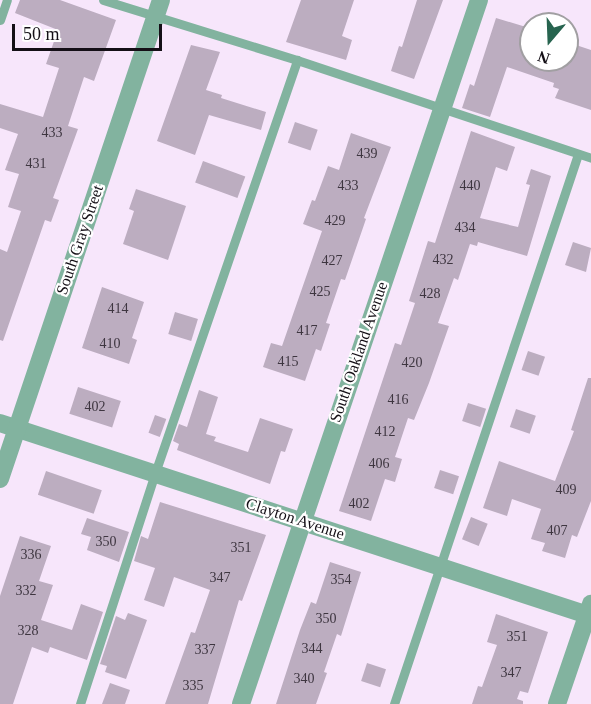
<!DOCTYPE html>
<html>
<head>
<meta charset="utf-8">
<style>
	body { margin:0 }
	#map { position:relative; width:591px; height:704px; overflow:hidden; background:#f7e6fb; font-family:Georgia,serif }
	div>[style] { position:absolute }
	.building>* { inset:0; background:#bcadc0; transform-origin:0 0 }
	.lane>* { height:9px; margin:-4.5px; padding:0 4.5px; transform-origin:4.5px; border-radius:4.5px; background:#82b39f }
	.street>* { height:18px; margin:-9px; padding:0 9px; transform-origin:9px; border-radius:9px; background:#82b39f }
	span { translate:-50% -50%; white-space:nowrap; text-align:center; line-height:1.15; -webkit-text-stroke:4.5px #fff; paint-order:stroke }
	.number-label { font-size:14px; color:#3e3640 }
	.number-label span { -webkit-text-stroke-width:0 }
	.street-label { font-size:16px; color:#140f16 }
	.north { position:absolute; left:519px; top:12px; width:60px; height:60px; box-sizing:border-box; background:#fff; border:2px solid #a19fa2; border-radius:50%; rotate:199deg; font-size:16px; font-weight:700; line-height:24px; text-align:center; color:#140f16 }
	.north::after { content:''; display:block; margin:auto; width:21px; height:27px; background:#27644f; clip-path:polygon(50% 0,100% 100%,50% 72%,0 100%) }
	.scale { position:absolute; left:12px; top:24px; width:150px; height:27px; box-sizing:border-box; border:3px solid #140f16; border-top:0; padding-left:8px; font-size:18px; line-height:21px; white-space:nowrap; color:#140f16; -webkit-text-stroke:4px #fff; paint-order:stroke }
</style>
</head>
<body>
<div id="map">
	<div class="building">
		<i style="clip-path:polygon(20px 0,60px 0,116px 20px,94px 81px,84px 77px,68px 126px,78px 129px,53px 198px,59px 200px,51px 222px,45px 220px,3px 341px,0 340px,0 249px,7px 252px,21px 211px,8px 207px,19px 174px,5px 170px,18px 134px,0 128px,0 104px,43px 117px,59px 68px,46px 64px,58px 30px,15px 13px)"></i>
		<i style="clip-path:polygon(301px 0,354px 0,342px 36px,352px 40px,346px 60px,286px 42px)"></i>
		<i style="clip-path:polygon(417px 0,443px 0,414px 79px,391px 71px,399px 46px,402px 47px)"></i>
		<i style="clip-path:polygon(496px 18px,526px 27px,524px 32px,531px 34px,531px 60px,567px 60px,567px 42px,591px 50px,591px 110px,555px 98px,559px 89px,553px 87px,554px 83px,507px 67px,490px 117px,462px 108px,470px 84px,474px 86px)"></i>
		<i style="clip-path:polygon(191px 45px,220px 52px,206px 90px,222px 95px,221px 98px,266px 112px,261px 130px,209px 115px,195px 155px,157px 141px)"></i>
		<i style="left:295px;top:122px;width:24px;height:22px;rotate:19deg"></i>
		<i style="clip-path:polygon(471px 131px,515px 147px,507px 171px,496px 167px,480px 218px,518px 227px,530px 185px,526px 184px,531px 169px,551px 176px,527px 256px,478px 242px,477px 246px,470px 244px,458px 280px,454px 278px,438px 323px,449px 326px,429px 383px,414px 420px,408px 418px,395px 457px,402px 459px,395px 482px,385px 479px,371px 521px,339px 511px,395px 343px,401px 345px,415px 303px,409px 301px,428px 241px,435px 243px)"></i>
		<i style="clip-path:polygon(351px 133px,391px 147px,364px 218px,366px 219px,345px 280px,341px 279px,326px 323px,330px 324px,321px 351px,316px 349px,305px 381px,263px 367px,271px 343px,282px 346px,322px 231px,303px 224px,312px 200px,315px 201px,328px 166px,339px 170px)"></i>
		<i style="left:203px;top:161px;width:45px;height:23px;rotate:20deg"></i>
		<i style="clip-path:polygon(136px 189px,186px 206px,168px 260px,123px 244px,134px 211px,129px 209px)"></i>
		<i style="clip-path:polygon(573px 242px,591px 248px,586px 272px,565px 265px)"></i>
		<i style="clip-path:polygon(102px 287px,144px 302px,132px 338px,137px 340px,129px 364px,82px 348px)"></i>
		<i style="left:175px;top:312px;width:24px;height:23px;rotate:17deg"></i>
		<i style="left:528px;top:351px;width:18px;height:20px;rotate:19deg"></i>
		<i style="clip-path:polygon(588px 378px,591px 378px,591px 501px,577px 537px,572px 535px,565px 558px,542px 551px,545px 543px,531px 539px,541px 509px,512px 499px,507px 516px,483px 508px,499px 461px,555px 481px,574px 431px,571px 430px)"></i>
		<i style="left:78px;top:387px;width:45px;height:28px;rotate:18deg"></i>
		<i style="clip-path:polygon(199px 390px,218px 397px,206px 434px,216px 437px,214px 441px,248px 452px,260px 418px,293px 429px,285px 452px,281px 451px,270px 484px,177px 450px,179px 444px,173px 441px,179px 424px,187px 427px)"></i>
		<i style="left:468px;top:403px;width:19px;height:19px;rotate:18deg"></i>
		<i style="left:516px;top:409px;width:21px;height:19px;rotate:19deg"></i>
		<i style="left:155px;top:415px;width:12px;height:19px;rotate:20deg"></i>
		<i style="left:440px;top:470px;width:20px;height:19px;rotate:18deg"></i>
		<i style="left:46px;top:471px;width:59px;height:25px;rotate:19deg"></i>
		<i style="clip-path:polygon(160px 502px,266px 535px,242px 601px,239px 600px,208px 704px,165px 704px,191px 632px,195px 633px,210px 590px,174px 577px,164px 607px,144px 600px,155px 568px,134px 561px,141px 536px,148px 539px)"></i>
		<i style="left:471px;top:517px;width:18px;height:24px;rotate:22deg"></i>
		<i style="clip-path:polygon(87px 518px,129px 532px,119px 562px,87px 550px,91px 537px,81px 534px)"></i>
		<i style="clip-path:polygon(20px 536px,51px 546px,39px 581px,53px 585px,41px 620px,72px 630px,81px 604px,103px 612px,87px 660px,50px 647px,48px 653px,32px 647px,13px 704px,0 704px,0 596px)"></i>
		<i style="clip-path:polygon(330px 562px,361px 572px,341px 636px,337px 634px,324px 672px,327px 673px,316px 704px,276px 704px,300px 630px,311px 602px,316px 604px)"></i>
		<i style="clip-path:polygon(128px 613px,147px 620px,126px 679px,105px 672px,107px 666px,100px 664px,116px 616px,125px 620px)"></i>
		<i style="clip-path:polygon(496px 614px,548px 632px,528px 693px,520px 691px,517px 699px,523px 701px,523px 704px,472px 704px,478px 686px,482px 687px,497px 645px,487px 642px)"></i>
		<i style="left:367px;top:663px;width:20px;height:19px;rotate:18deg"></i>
		<i style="clip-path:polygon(110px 683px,130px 690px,125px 704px,102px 704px)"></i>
	</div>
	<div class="lane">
		<i style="left:0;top:20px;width:21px;rotate:-71deg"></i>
		<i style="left:297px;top:60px;width:310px;rotate:18.4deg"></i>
		<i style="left:80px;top:704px;width:243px;rotate:-72deg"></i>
		<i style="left:155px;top:473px;width:437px;rotate:-71deg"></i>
		<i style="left:297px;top:60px;width:203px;rotate:-162.8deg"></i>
		<i style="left:394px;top:704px;width:580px;rotate:-71.5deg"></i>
	</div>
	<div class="street">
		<i style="left:0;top:423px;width:622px;rotate:18.09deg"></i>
		<i style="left:0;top:479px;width:505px;rotate:-71.42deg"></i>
		<i style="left:241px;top:704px;width:743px;rotate:-71.32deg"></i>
		<i style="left:557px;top:704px;width:106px;rotate:-71.2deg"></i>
	</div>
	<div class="number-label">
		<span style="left:52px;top:133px">433</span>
		<span style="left:367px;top:154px">439</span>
		<span style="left:36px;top:164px">431</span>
		<span style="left:348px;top:186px">433</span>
		<span style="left:470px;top:186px">440</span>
		<span style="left:335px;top:221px">429</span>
		<span style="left:465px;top:228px">434</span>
		<span style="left:443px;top:260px">432</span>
		<span style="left:332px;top:261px">427</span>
		<span style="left:320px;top:292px">425</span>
		<span style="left:430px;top:294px">428</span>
		<span style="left:118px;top:309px">414</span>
		<span style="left:307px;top:331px">417</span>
		<span style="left:110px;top:344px">410</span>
		<span style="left:288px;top:362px">415</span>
		<span style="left:412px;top:363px">420</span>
		<span style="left:398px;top:400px">416</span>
		<span style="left:95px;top:407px">402</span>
		<span style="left:385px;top:432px">412</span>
		<span style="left:379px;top:464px">406</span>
		<span style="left:566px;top:490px">409</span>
		<span style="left:359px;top:504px">402</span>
		<span style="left:557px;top:531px">407</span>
		<span style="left:106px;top:542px">350</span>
		<span style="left:241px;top:548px">351</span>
		<span style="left:31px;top:555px">336</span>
		<span style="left:220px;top:578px">347</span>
		<span style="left:341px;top:580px">354</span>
		<span style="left:26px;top:591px">332</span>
		<span style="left:326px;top:619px">350</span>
		<span style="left:28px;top:631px">328</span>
		<span style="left:517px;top:637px">351</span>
		<span style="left:312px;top:649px">344</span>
		<span style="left:205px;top:650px">337</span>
		<span style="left:511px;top:673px">347</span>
		<span style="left:304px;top:679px">340</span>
		<span style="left:193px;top:686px">335</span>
	</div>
	<div class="street-label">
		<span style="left:80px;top:240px;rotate:-71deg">South Gray Street</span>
		<span style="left:359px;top:352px;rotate:-71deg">South Oakland Avenue</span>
		<span style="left:295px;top:519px;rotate:18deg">Clayton Avenue</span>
	</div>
	<div class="north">N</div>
	<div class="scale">50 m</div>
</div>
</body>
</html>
